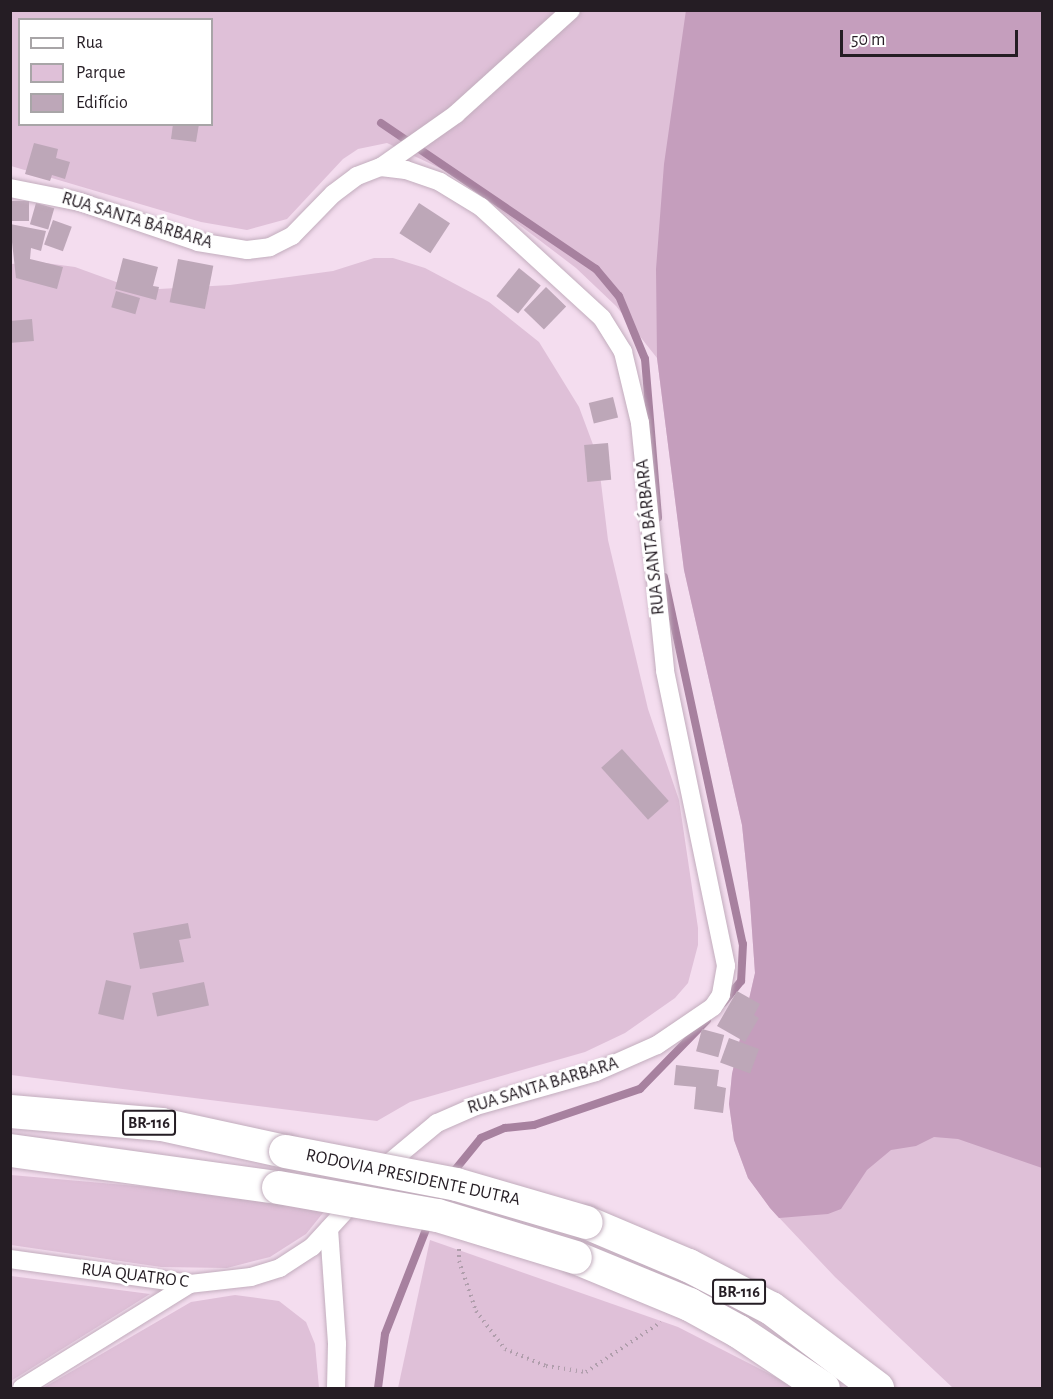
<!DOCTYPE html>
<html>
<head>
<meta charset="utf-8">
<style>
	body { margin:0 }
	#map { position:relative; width:1053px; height:1399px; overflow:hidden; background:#f4ddef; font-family:"Alegreya Sans",sans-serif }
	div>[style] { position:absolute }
	.green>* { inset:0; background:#dfc0d8 }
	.forest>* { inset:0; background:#c59ebd }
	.stream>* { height:8px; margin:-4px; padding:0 4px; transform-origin:4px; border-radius:4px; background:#a7819f }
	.building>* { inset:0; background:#bda7b8; transform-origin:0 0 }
	.path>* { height:4px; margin-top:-2px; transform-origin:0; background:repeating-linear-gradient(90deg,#b09eac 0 1.5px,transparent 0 6px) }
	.roads { filter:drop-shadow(0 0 2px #c2adbd) drop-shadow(0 0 2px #c2adbd) }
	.street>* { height:18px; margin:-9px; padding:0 9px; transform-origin:9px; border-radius:9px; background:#fff }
	.highway>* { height:33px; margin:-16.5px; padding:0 16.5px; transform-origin:16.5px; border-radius:16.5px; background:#fff }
	.bridges { filter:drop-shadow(0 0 2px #c2adbd) drop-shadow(0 0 2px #c2adbd) }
	.highway-bridge>* { height:33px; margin:-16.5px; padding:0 16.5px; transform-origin:16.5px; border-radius:16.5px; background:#fff }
	span { translate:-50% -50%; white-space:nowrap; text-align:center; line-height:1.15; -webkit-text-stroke:6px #fff; paint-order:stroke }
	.shield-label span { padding:2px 4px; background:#fff; border:2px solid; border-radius:4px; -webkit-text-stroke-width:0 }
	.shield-label { font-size:16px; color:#251d24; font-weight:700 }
	.street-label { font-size:18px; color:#251d24 }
	.frame { position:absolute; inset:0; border:12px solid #251d24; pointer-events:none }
	.legend { position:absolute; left:18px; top:18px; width:195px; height:108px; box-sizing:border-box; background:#fff; border:2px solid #a8a5a7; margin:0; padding:8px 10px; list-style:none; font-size:18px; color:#251d24 }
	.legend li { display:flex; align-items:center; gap:12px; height:30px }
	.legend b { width:30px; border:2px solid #a8a5a7 }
	.scale { position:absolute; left:840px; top:30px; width:178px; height:27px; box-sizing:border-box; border:3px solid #251d24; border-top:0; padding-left:8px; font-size:18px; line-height:21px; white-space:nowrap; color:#251d24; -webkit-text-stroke:4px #fff; paint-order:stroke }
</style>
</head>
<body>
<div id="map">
	<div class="green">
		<i style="clip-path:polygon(evenodd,10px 11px,1042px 11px,1042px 1388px,953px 1388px,835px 1277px,770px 1208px,748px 1178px,734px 1140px,729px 1104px,732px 1074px,755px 973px,750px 902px,742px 825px,684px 570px,657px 358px,616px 306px,576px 268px,454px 175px,387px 143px,358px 149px,343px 159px,287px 219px,247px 230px,201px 222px,11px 166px,10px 11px,20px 20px,212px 20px,212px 124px,20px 124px,20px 20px)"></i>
		<i style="clip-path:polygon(374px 258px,393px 258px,425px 268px,489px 302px,539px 342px,579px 407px,598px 458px,608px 540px,648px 709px,679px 800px,698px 928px,698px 945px,688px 983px,675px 998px,625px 1033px,585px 1052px,410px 1102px,377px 1121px,11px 1075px,11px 264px,38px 262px,75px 267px,130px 287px,159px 289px,230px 285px,333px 271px)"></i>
		<i style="clip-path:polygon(11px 1175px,331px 1203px,306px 1234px,270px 1257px,227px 1268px,161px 1267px,11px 1245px)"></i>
		<i style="clip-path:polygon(430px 1240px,678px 1327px,797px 1388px,398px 1388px)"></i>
		<i style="clip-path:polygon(11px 1276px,150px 1294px,11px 1381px)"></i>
		<i style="clip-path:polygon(235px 1295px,279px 1301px,306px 1322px,315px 1344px,319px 1388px,43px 1388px,191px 1302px)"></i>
	</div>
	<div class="forest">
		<i style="clip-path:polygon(686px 10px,1042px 11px,1042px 1168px,958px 1139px,934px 1137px,916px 1146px,891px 1150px,867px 1170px,841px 1209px,828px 1214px,779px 1218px,770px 1208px,748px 1178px,734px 1140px,729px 1104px,732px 1074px,755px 973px,750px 902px,742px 825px,684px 570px,657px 358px,656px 269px,664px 164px)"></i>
	</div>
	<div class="stream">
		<i style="left:381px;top:123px;width:260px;rotate:34.2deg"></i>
		<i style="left:596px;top:269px;width:35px;rotate:50deg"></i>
		<i style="left:619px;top:296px;width:68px;rotate:67.6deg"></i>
		<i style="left:645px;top:359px;width:159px;rotate:85.3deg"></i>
		<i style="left:664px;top:577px;width:375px;rotate:77.9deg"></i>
		<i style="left:743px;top:944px;width:37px;rotate:93deg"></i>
		<i style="left:741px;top:981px;width:28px;rotate:129deg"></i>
		<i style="left:450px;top:1176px;width:49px;rotate:-50.8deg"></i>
		<i style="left:481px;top:1138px;width:26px;rotate:-23deg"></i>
		<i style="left:505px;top:1128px;width:29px;rotate:-6deg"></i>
		<i style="left:534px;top:1125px;width:112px;rotate:-18.8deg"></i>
		<i style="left:640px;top:1089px;width:96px;rotate:-45.8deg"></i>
		<i style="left:378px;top:1388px;width:54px;rotate:-82.6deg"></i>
		<i style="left:385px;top:1334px;width:120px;rotate:-68.6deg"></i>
	</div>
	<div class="building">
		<i style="clip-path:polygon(173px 124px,199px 124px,196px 142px,171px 139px)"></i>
		<i style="clip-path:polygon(34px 143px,58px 149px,56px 158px,70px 162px,65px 179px,52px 175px,50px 181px,25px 174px)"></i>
		<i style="left:10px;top:201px;width:19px;height:20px"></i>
		<i style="left:36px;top:203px;width:19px;height:22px;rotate:16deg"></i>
		<i style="left:419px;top:203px;width:37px;height:36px;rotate:33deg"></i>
		<i style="left:53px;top:220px;width:20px;height:26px;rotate:20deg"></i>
		<i style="clip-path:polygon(10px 224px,46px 231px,41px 251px,31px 248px,30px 259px,63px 267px,57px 289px,16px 278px)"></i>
		<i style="clip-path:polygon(123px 258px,158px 267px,153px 286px,159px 287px,156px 300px,115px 289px)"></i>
		<i style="left:178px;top:259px;width:36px;height:44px;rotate:11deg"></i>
		<i style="left:519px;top:268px;width:28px;height:36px;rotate:39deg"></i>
		<i style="left:546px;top:287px;width:28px;height:32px;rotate:44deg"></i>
		<i style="left:116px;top:291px;width:25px;height:17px;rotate:16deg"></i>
		<i style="left:32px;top:319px;width:22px;height:22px;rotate:85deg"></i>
		<i style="left:613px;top:397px;width:21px;height:25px;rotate:76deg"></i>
		<i style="left:608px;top:443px;width:37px;height:24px;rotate:85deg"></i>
		<i style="left:622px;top:749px;width:70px;height:28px;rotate:48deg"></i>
		<i style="clip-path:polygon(188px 923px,191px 938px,179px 940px,184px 962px,140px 969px,133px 933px)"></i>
		<i style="left:106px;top:980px;width:26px;height:35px;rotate:13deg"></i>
		<i style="left:204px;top:982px;width:24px;height:53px;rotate:78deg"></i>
		<i style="clip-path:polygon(737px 991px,760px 1004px,754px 1015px,759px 1018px,745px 1042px,717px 1026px)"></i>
		<i style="left:702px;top:1029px;width:23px;height:23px;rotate:15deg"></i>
		<i style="left:729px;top:1038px;width:32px;height:26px;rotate:20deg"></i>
		<i style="clip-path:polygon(676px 1065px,719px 1070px,717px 1086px,726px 1088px,723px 1113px,694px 1109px,696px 1087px,674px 1085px)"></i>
	</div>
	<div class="path">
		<i style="left:459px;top:1249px;width:12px;rotate:90deg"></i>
		<i style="left:459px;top:1261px;width:53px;rotate:71.2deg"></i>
		<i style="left:476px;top:1311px;width:48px;rotate:52.7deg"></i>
		<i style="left:505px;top:1349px;width:44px;rotate:22.5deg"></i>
		<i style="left:546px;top:1366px;width:40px;rotate:8.5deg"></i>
		<i style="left:586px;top:1372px;width:90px;rotate:-33.7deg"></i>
	</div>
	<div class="roads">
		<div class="street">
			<i style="left:381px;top:167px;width:92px;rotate:-35.2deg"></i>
			<i style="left:456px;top:114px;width:155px;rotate:-42.1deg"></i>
			<i style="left:10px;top:188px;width:71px;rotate:11.3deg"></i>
			<i style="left:80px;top:202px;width:125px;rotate:18.7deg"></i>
			<i style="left:198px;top:242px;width:50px;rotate:9.3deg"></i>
			<i style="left:247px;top:250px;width:23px;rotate:-7deg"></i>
			<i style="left:270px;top:247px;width:25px;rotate:-27deg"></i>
			<i style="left:292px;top:236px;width:59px;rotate:-45.7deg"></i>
			<i style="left:333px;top:194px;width:30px;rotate:-37deg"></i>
			<i style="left:357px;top:176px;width:26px;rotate:-21deg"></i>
			<i style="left:381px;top:167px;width:25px;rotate:7deg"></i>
			<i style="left:406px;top:170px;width:36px;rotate:19deg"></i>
			<i style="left:440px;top:182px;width:48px;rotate:31.4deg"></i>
			<i style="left:481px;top:207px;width:164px;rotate:42.5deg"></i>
			<i style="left:602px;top:318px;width:40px;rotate:58deg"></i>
			<i style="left:623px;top:352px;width:73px;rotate:76.5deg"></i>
			<i style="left:640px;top:423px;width:249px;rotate:84.2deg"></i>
			<i style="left:665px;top:671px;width:301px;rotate:78.3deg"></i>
			<i style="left:726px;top:966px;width:29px;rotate:100deg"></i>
			<i style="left:721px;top:995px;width:14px;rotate:124deg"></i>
			<i style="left:713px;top:1007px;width:68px;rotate:145.8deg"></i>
			<i style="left:657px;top:1045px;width:67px;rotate:156.1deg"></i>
			<i style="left:596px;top:1072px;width:125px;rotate:164.2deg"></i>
			<i style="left:476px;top:1106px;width:43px;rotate:156.4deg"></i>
			<i style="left:437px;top:1123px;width:62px;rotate:140.2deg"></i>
			<i style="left:389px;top:1163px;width:114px;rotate:132.5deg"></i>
			<i style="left:312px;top:1247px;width:38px;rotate:147deg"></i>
			<i style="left:280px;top:1268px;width:30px;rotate:163deg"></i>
			<i style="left:251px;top:1277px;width:61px;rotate:173.5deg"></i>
			<i style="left:190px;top:1284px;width:182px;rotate:-172.1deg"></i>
			<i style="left:329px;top:1229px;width:115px;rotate:86deg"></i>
			<i style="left:337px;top:1344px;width:44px;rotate:91.3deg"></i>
			<i style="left:22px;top:1388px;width:198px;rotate:-31.8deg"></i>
		</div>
		<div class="highway">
			<i style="left:10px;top:1111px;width:152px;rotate:4.9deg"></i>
			<i style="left:161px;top:1124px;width:127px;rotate:12.3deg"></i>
			<i style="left:10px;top:1150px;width:271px;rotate:7.9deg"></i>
			<i style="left:586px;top:1222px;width:111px;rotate:22.9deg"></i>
			<i style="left:688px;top:1265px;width:93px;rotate:27.4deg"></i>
			<i style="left:771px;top:1308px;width:133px;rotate:37deg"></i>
			<i style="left:575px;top:1257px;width:123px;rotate:22.4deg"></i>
			<i style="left:689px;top:1304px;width:56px;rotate:28.9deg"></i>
			<i style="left:738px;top:1331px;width:102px;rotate:33.8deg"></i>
		</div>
	</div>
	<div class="bridges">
		<div class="highway-bridge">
			<i style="left:285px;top:1151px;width:174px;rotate:10.9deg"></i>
			<i style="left:456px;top:1184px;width:135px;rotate:16.3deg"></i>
			<i style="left:278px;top:1187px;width:161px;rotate:10deg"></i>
			<i style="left:437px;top:1215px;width:144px;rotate:16.9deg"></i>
		</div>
	</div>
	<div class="shield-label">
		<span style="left:149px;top:1123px">BR-116</span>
		<span style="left:739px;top:1292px">BR-116</span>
	</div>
	<div class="street-label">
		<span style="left:137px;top:221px;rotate:17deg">RUA SANTA BÁRBARA</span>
		<span style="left:651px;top:537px;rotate:-96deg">RUA SANTA BÁRBARA</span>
		<span style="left:543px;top:1086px;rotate:-17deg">RUA SANTA BARBARA</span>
		<span style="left:413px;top:1178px;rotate:12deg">RODOVIA PRESIDENTE DUTRA</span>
		<span style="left:135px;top:1276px;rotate:7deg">RUA QUATRO C</span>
	</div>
	<div class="frame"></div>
	<ul class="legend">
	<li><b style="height:8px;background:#fff"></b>Rua</li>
	<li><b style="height:16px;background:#dfc0d8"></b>Parque</li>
	<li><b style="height:16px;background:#bda7b8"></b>Edifício</li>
	</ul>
	<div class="scale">50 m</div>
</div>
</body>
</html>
